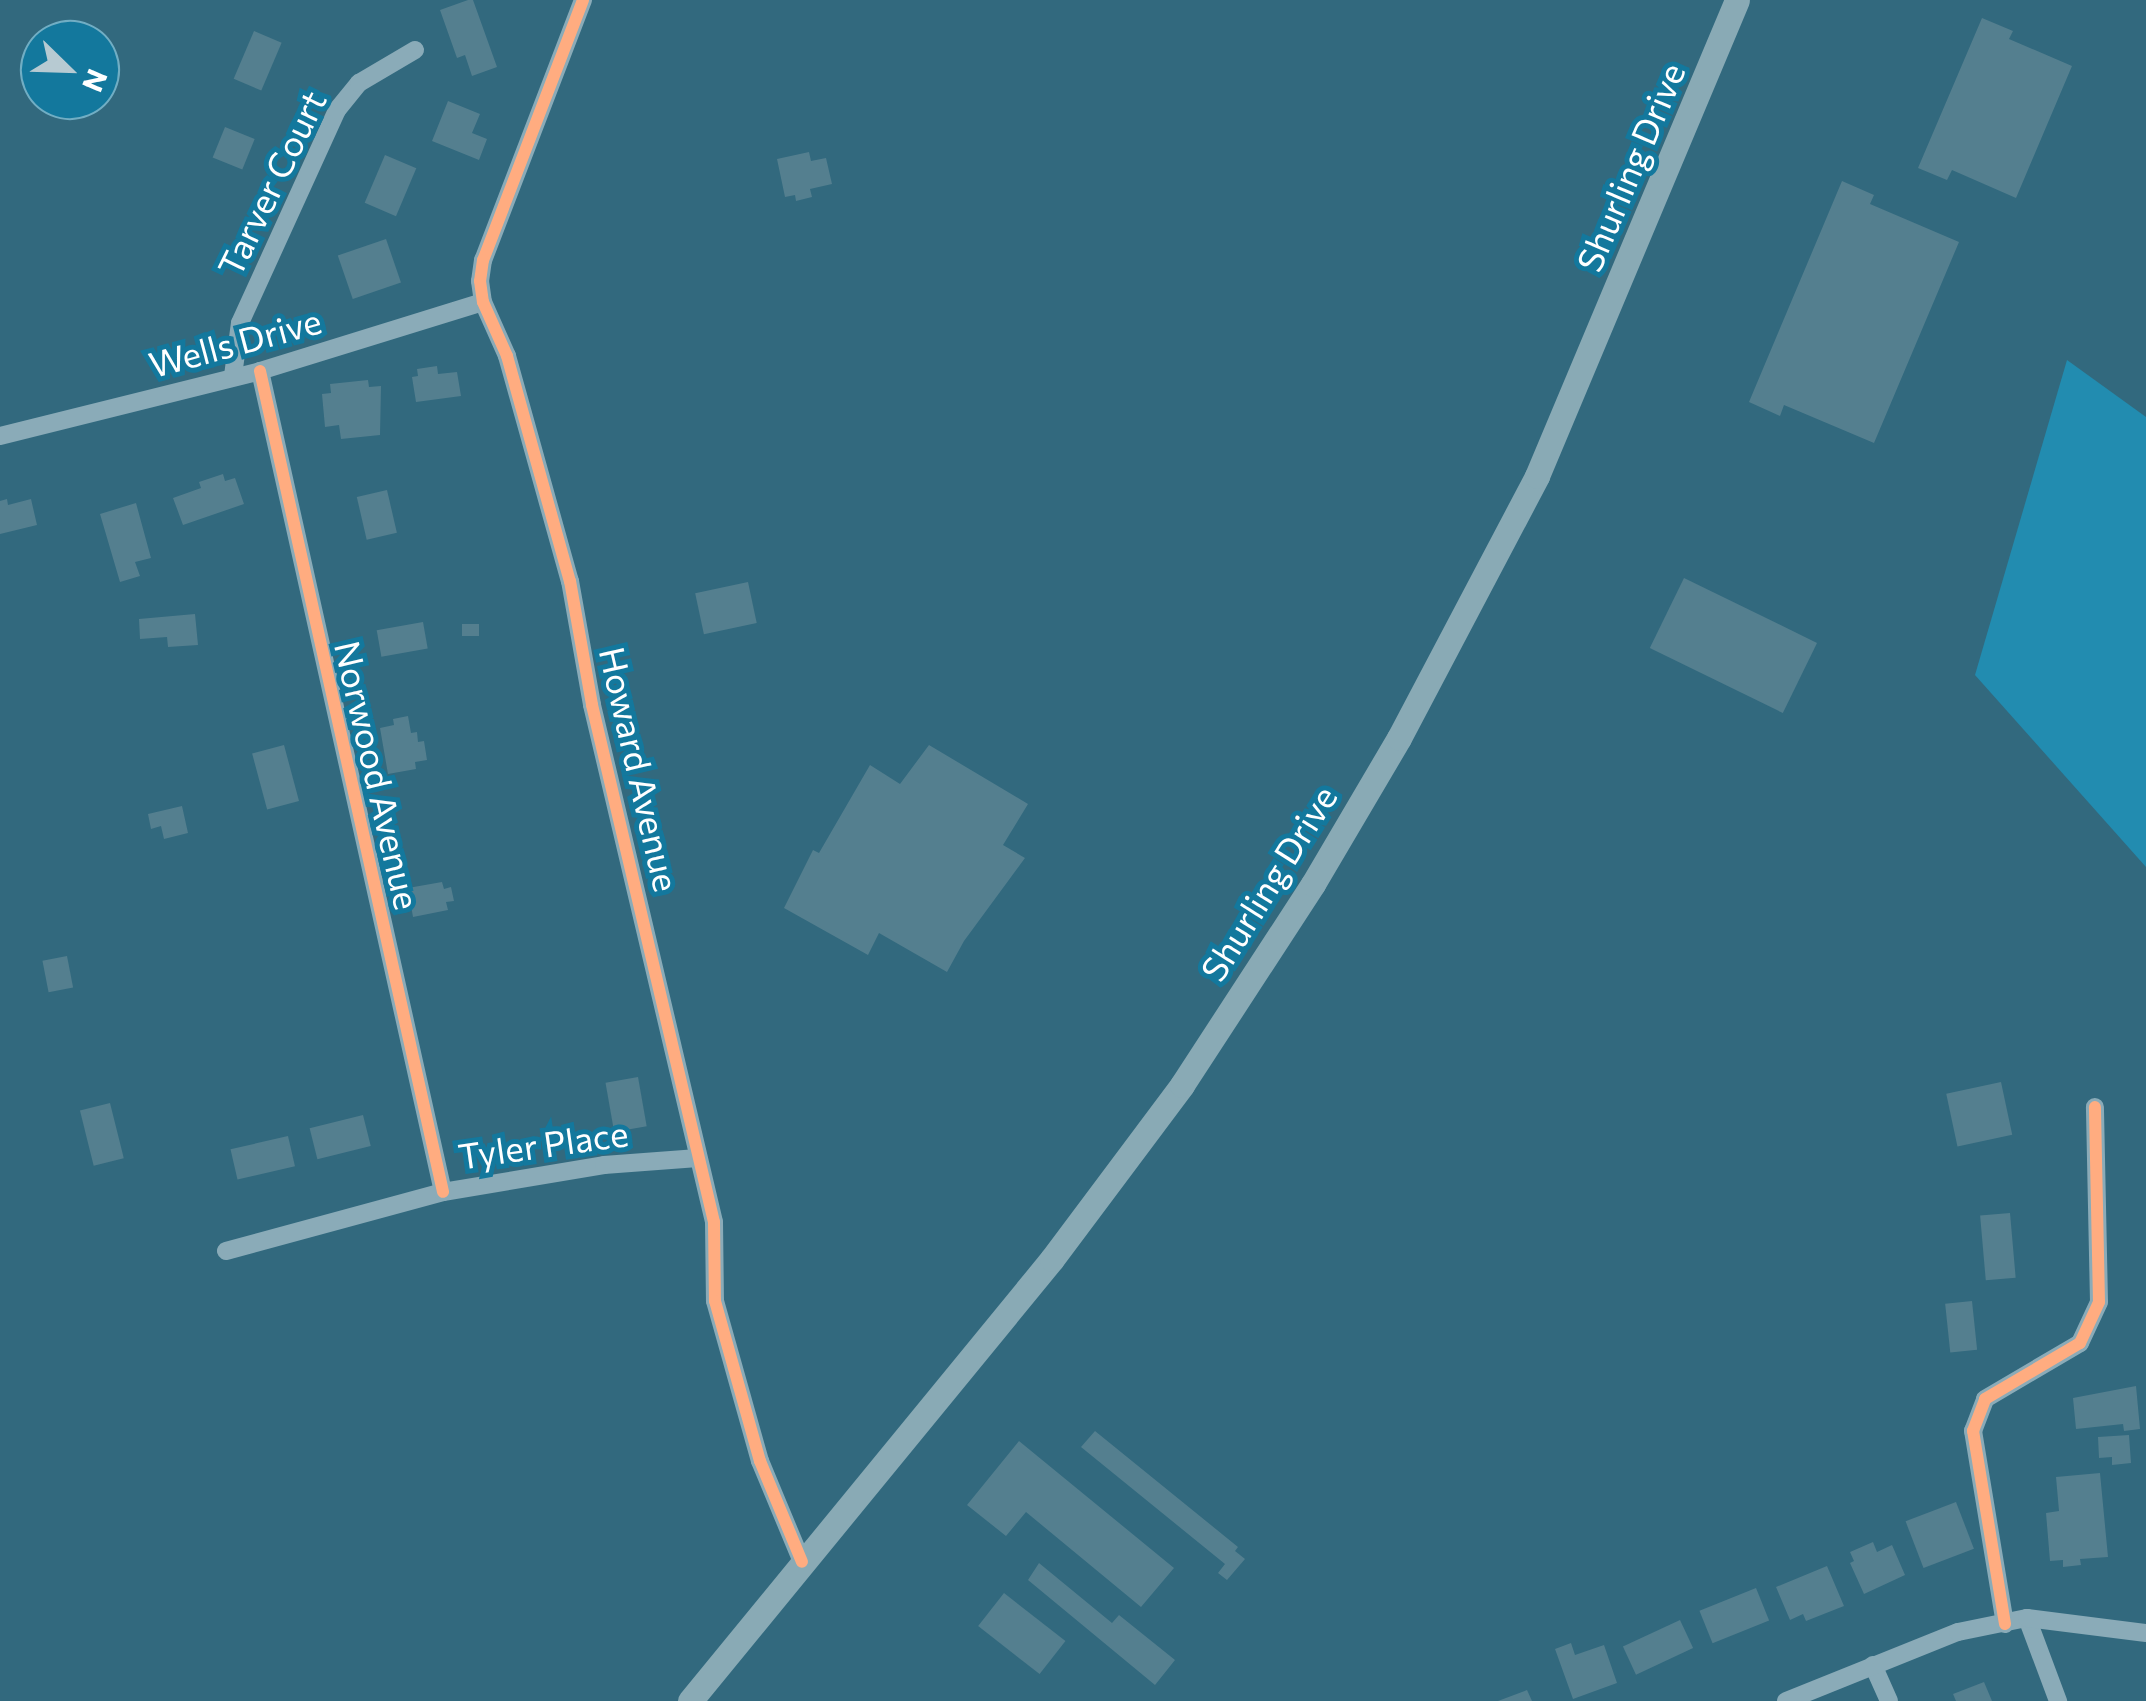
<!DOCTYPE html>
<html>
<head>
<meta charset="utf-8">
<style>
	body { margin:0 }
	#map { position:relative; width:2146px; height:1701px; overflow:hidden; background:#32697e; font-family:Commissioner,sans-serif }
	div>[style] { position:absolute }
	.green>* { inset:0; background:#228cb0 }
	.building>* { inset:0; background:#547f8f; transform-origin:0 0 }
	.minor>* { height:18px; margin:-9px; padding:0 9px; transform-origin:9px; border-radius:9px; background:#8aabb8 }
	.major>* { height:25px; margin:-12.5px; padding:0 12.5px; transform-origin:12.5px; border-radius:12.5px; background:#89aab5 }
	.cycleway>* { height:12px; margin:-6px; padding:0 6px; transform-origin:6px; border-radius:6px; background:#ffac80 }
	span { translate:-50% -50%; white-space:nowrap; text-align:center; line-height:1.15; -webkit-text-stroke:10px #13789d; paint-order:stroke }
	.street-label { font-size:35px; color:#fff }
	.north { position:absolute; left:20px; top:20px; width:100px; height:100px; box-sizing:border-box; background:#13789d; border:2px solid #71aec4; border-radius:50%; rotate:113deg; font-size:28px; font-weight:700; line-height:40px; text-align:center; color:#fff }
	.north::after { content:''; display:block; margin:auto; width:35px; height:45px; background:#b7cad2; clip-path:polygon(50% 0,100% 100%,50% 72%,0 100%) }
</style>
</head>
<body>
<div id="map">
	<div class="green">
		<i style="clip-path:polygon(2067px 360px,2146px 417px,2146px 867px,1975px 675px)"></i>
	</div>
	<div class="building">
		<i style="clip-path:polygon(468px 0,473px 0,497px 67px,472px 76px,465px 55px,457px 58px,440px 10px)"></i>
		<i style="clip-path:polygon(1982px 18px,2013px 31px,2009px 39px,2072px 66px,2016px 198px,1952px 170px,1947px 180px,1918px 168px)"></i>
		<i style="left:254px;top:31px;width:30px;height:52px;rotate:23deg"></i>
		<i style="clip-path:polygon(448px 101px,480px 114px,472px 133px,487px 139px,479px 160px,432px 141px)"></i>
		<i style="left:225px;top:127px;width:32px;height:33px;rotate:22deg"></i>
		<i style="clip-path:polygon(809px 152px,811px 161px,826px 158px,832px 184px,810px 189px,812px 197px,796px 201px,795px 195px,785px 197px,777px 159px)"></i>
		<i style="left:385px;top:155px;width:34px;height:52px;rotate:23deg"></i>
		<i style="clip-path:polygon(1842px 181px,1874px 195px,1870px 204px,1959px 242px,1874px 443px,1784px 405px,1780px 416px,1749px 402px)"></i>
		<i style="left:386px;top:239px;width:46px;height:51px;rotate:71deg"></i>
		<i style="clip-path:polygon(437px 366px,438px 374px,457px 372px,461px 396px,416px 402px,412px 377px,418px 376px,417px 369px)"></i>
		<i style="clip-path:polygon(368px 380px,369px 387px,381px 386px,380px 435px,341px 439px,339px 425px,325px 427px,322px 394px,331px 393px,330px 384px)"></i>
		<i style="clip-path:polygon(223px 474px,225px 481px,235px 478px,244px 504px,183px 525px,173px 498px,201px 488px,199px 482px)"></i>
		<i style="left:387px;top:490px;width:44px;height:31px;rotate:77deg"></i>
		<i style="clip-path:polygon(7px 499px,8px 505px,31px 499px,37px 525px,0 534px,0 501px)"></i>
		<i style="clip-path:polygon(136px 503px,151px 558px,135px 562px,140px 576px,120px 582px,100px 514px)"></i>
		<i style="left:1684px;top:578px;width:148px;height:78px;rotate:26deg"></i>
		<i style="left:748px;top:582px;width:42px;height:54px;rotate:78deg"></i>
		<i style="clip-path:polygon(195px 614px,198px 645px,168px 647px,167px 637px,140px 639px,139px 619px)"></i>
		<i style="left:423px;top:622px;width:27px;height:47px;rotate:80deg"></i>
		<i style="left:462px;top:624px;width:17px;height:12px"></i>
		<i style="clip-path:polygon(408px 716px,411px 733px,417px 732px,418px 742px,424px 741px,427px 760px,415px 762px,416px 769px,388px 774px,380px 728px,394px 725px,393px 719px)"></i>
		<i style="left:284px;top:745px;width:58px;height:33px;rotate:75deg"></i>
		<i style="clip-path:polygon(929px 745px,1028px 804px,1003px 845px,1025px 858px,964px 941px,947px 972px,879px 933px,868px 955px,784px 908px,813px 850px,819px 853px,870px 765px,900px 784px)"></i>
		<i style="clip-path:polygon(182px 806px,188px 833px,164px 839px,161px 826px,151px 829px,148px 814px)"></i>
		<i style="clip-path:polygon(442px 882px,444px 889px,451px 887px,454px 901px,446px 902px,448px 910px,413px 917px,408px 888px)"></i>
		<i style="left:67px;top:956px;width:32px;height:25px;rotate:79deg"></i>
		<i style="left:638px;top:1077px;width:50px;height:33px;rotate:80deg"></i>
		<i style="left:2001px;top:1082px;width:54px;height:56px;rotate:78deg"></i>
		<i style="left:110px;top:1103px;width:57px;height:31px;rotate:76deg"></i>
		<i style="left:363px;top:1115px;width:32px;height:55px;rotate:76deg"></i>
		<i style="left:288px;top:1136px;width:31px;height:59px;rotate:77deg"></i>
		<i style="left:2010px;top:1213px;width:65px;height:30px;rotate:85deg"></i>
		<i style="left:1972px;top:1301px;width:49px;height:27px;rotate:84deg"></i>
		<i style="clip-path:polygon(2136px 1386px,2140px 1429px,2124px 1431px,2123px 1424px,2076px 1429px,2073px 1398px)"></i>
		<i style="clip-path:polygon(1095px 1431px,1238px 1547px,1235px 1551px,1245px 1559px,1227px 1580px,1218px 1573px,1225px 1564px,1081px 1447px)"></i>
		<i style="clip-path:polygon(2129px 1435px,2131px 1463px,2112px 1465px,2112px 1457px,2099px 1458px,2098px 1437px)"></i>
		<i style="clip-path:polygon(1019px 1441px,1174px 1568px,1141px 1607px,1026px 1512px,1006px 1536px,967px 1505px)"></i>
		<i style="clip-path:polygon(2100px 1473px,2108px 1557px,2080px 1559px,2081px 1565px,2063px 1567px,2063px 1560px,2050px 1561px,2046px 1513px,2059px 1511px,2056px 1477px)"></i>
		<i style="left:1956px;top:1502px;width:50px;height:54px;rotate:69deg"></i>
		<i style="clip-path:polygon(1873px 1542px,1877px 1552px,1892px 1545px,1905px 1575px,1864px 1594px,1850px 1563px,1854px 1561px,1850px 1552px)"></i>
		<i style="clip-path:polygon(1039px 1563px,1112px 1623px,1119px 1615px,1175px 1660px,1155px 1685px,1028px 1580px)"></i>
		<i style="clip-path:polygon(1827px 1566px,1844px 1606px,1806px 1621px,1803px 1614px,1790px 1620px,1776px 1587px)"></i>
		<i style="left:1756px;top:1588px;width:35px;height:61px;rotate:68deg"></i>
		<i style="left:1004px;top:1593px;width:78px;height:42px;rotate:38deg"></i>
		<i style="left:1680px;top:1620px;width:31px;height:63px;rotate:65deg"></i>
		<i style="clip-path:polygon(1571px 1643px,1575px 1655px,1604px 1645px,1617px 1683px,1573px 1699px,1555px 1649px)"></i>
		<i style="clip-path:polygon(1984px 1682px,1992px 1701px,1956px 1701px,1953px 1694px)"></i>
		<i style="clip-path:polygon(1527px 1690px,1532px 1701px,1498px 1701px)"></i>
	</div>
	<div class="minor">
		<i style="left:583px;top:0;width:279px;rotate:111deg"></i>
		<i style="left:483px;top:260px;width:21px;rotate:98deg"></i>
		<i style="left:480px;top:281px;width:21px;rotate:82deg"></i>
		<i style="left:483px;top:302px;width:59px;rotate:66deg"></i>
		<i style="left:507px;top:356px;width:234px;rotate:74.4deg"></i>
		<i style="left:570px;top:581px;width:126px;rotate:79.9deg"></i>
		<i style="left:592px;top:705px;width:531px;rotate:76.72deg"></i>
		<i style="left:714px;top:1222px;width:79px;rotate:89.3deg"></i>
		<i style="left:715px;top:1301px;width:166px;rotate:74.3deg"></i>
		<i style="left:760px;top:1461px;width:109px;rotate:67.4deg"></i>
		<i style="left:260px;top:371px;width:841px;rotate:77.43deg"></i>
		<i style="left:233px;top:376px;width:53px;rotate:-82.5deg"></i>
		<i style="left:240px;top:323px;width:234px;rotate:-65.5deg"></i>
		<i style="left:337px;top:110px;width:35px;rotate:-51deg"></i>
		<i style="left:359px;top:83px;width:65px;rotate:-30.5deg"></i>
		<i style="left:0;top:436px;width:268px;rotate:-14deg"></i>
		<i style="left:260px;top:371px;width:233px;rotate:-17.2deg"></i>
		<i style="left:226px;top:1251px;width:225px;rotate:-15.2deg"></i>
		<i style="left:443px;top:1192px;width:163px;rotate:-9.5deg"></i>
		<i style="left:604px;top:1165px;width:94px;rotate:-4.3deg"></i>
		<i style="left:2027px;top:1618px;width:89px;rotate:69.5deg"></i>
		<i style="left:2005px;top:1624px;width:196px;rotate:-99.4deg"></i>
		<i style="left:1973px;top:1431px;width:34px;rotate:-69deg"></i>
		<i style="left:1985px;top:1399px;width:110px;rotate:-30.5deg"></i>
		<i style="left:2080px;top:1343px;width:45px;rotate:-65.1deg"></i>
		<i style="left:2099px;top:1302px;width:195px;rotate:-91.2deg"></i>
		<i style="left:1873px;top:1665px;width:39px;rotate:66deg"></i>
		<i style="left:1786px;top:1701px;width:185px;rotate:-21.9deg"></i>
		<i style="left:1958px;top:1632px;width:70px;rotate:-11.5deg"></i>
		<i style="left:2027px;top:1618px;width:120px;rotate:7.2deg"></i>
	</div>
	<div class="major">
		<i style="left:690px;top:1701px;width:571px;rotate:-50.68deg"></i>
		<i style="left:1052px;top:1259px;width:217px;rotate:-53.2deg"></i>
		<i style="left:1182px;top:1085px;width:240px;rotate:-56.9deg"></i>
		<i style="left:1313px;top:884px;width:169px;rotate:-59.5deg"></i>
		<i style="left:1399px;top:738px;width:296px;rotate:-62.2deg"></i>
		<i style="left:1537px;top:476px;width:516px;rotate:-67.21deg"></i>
	</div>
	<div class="cycleway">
		<i style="left:583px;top:0;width:279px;rotate:111deg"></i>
		<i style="left:483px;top:260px;width:21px;rotate:98deg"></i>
		<i style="left:480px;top:281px;width:21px;rotate:82deg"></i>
		<i style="left:483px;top:302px;width:59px;rotate:66deg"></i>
		<i style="left:507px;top:356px;width:234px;rotate:74.4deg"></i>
		<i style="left:570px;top:581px;width:126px;rotate:79.9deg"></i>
		<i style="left:592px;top:705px;width:531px;rotate:76.72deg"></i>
		<i style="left:714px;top:1222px;width:79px;rotate:89.3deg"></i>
		<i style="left:715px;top:1301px;width:166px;rotate:74.3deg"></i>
		<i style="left:760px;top:1461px;width:109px;rotate:67.4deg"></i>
		<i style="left:260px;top:371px;width:841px;rotate:77.43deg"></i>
		<i style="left:2005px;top:1624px;width:196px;rotate:-99.4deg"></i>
		<i style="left:1973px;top:1431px;width:34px;rotate:-69deg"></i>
		<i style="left:1985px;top:1399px;width:110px;rotate:-30.5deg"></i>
		<i style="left:2080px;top:1343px;width:45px;rotate:-65.1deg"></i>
		<i style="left:2099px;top:1302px;width:195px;rotate:-91.2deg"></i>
	</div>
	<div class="street-label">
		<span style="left:1630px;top:167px;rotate:-67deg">Shurling Drive</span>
		<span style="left:271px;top:183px;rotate:-64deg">Tarver Court</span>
		<span style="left:235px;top:342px;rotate:-15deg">Wells Drive</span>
		<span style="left:640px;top:769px;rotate:77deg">Howard Avenue</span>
		<span style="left:378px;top:775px;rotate:77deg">Norwood Avenue</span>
		<span style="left:1268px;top:883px;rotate:-58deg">Shurling Drive</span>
		<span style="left:543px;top:1144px;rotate:-8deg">Tyler Place</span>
	</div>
	<div class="north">N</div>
</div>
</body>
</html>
